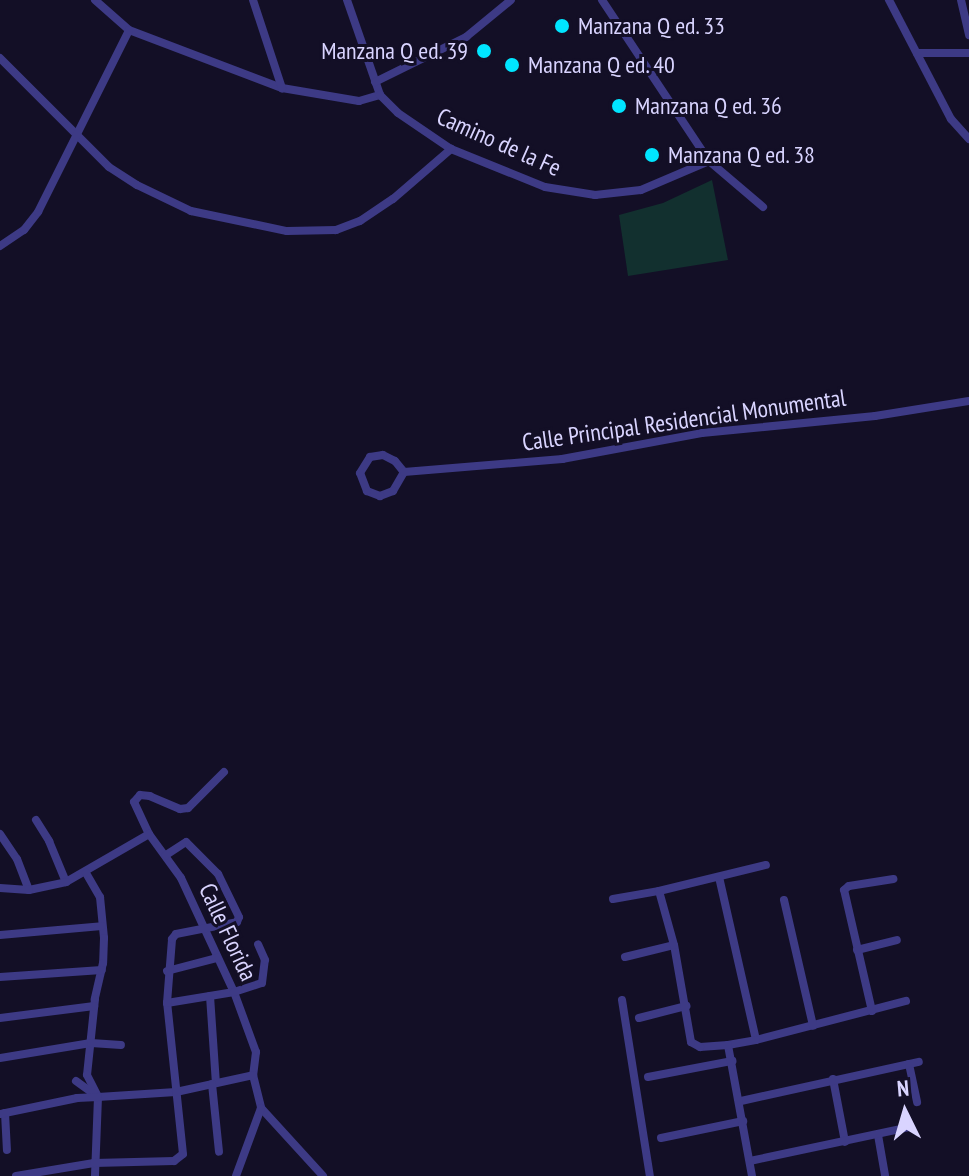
<!DOCTYPE html>
<html>
<head>
<meta charset="utf-8">
<style>
	body { margin:0 }
	#map { position:relative; width:969px; height:1176px; overflow:hidden; background:#130f26; font-family:"PT Sans Narrow",sans-serif }
	div>[style] { position:absolute }
	.green>* { inset:0; background:#12302f }
	.street>* { height:8px; margin:-4px; padding:0 4px; transform-origin:4px; border-radius:4px; background:#3d3a85 }
	.dots>* { width:22px; height:22px; translate:-50% -50%; box-sizing:border-box; border:4px solid #130f26; border-radius:50% }
	span { translate:-50% -50%; white-space:nowrap; text-align:center; line-height:1.15; -webkit-text-stroke:6px #130f26; paint-order:stroke }
	.poi-label { font-size:24px; color:#d9d4ff }
	.left { translate:0 -50%; text-align:left }
	.right { translate:-100% -50%; text-align:right }
	.street-label { font-size:24px; color:#d9d4ff }
	.north { position:absolute; left:865px; top:1072px; width:80px; height:80px; -webkit-text-stroke:6px #130f26; paint-order:stroke; rotate:355deg; font-size:22px; font-weight:700; line-height:32px; text-align:center; color:#d9d4ff }
	.north::after { content:''; display:block; margin:auto; width:28px; height:36px; background:#d9d4ff; clip-path:polygon(50% 0,100% 100%,50% 72%,0 100%) }
</style>
</head>
<body>
<div id="map">
	<div class="green">
		<i style="clip-path:polygon(712px 180px,728px 260px,628px 276px,619px 215px,663px 203px)"></i>
	</div>
	<div class="street">
		<i style="left:95px;top:0;width:45px;rotate:41.4deg"></i>
		<i style="left:129px;top:30px;width:164px;rotate:20.8deg"></i>
		<i style="left:282px;top:88px;width:78px;rotate:9.6deg"></i>
		<i style="left:359px;top:101px;width:22px;rotate:-16deg"></i>
		<i style="left:253px;top:0;width:93px;rotate:71.8deg"></i>
		<i style="left:347px;top:0;width:101px;rotate:70.8deg"></i>
		<i style="left:380px;top:95px;width:25px;rotate:45deg"></i>
		<i style="left:398px;top:113px;width:64px;rotate:34.2deg"></i>
		<i style="left:451px;top:149px;width:101px;rotate:22deg"></i>
		<i style="left:545px;top:187px;width:51px;rotate:9.1deg"></i>
		<i style="left:595px;top:195px;width:46px;rotate:-6.2deg"></i>
		<i style="left:641px;top:190px;width:74px;rotate:-23.1deg"></i>
		<i style="left:602px;top:0;width:193px;rotate:56.4deg"></i>
		<i style="left:709px;top:161px;width:71px;rotate:40.4deg"></i>
		<i style="left:889px;top:0;width:134px;rotate:62.5deg"></i>
		<i style="left:951px;top:119px;width:27px;rotate:48deg"></i>
		<i style="left:961px;top:0;width:36px;rotate:77deg"></i>
		<i style="left:917px;top:53px;width:52px"></i>
		<i style="left:0;top:58px;width:154px;rotate:45deg"></i>
		<i style="left:109px;top:167px;width:33px;rotate:33deg"></i>
		<i style="left:137px;top:185px;width:60px;rotate:25.7deg"></i>
		<i style="left:191px;top:211px;width:98px;rotate:11.8deg"></i>
		<i style="left:287px;top:231px;width:49px;rotate:-1.2deg"></i>
		<i style="left:336px;top:230px;width:26px;rotate:-21deg"></i>
		<i style="left:360px;top:221px;width:40px;rotate:-34deg"></i>
		<i style="left:393px;top:199px;width:77px;rotate:-40.8deg"></i>
		<i style="left:375px;top:82px;width:102px;rotate:-26.3deg"></i>
		<i style="left:466px;top:37px;width:58px;rotate:-39.4deg"></i>
		<i style="left:0;top:246px;width:29px;rotate:-34deg"></i>
		<i style="left:24px;top:230px;width:23px;rotate:-52deg"></i>
		<i style="left:38px;top:212px;width:203px;rotate:-63.4deg"></i>
		<i style="left:383px;top:455px;width:13px;rotate:27deg"></i>
		<i style="left:395px;top:461px;width:14px;rotate:51deg"></i>
		<i style="left:404px;top:472px;width:22px;rotate:120deg"></i>
		<i style="left:393px;top:491px;width:14px;rotate:159deg"></i>
		<i style="left:380px;top:496px;width:14px;rotate:-159deg"></i>
		<i style="left:367px;top:491px;width:19px;rotate:-111deg"></i>
		<i style="left:360px;top:473px;width:19px;rotate:-58deg"></i>
		<i style="left:370px;top:457px;width:13px;rotate:-9deg"></i>
		<i style="left:404px;top:472px;width:159px;rotate:-4.7deg"></i>
		<i style="left:562px;top:459px;width:142px;rotate:-10.5deg"></i>
		<i style="left:702px;top:433px;width:174px;rotate:-5.6deg"></i>
		<i style="left:875px;top:416px;width:95px;rotate:-9.1deg"></i>
		<i style="left:224px;top:772px;width:51px;rotate:135deg"></i>
		<i style="left:188px;top:808px;width:8px;rotate:173deg"></i>
		<i style="left:180px;top:809px;width:33px;rotate:-157deg"></i>
		<i style="left:150px;top:796px;width:10px;rotate:-174deg"></i>
		<i style="left:140px;top:795px;width:9px;rotate:131deg"></i>
		<i style="left:134px;top:802px;width:35px;rotate:65deg"></i>
		<i style="left:149px;top:834px;width:54px;rotate:54deg"></i>
		<i style="left:181px;top:878px;width:126px;rotate:65.1deg"></i>
		<i style="left:234px;top:992px;width:64px;rotate:69.9deg"></i>
		<i style="left:256px;top:1052px;width:23px;rotate:97deg"></i>
		<i style="left:253px;top:1075px;width:34px;rotate:76deg"></i>
		<i style="left:261px;top:1108px;width:92px;rotate:47.6deg"></i>
		<i style="left:36px;top:820px;width:25px;rotate:58deg"></i>
		<i style="left:49px;top:841px;width:44px;rotate:67.5deg"></i>
		<i style="left:66px;top:882px;width:96px;rotate:-30deg"></i>
		<i style="left:0;top:834px;width:30px;rotate:56deg"></i>
		<i style="left:17px;top:859px;width:33px;rotate:69deg"></i>
		<i style="left:29px;top:890px;width:38px;rotate:-12deg"></i>
		<i style="left:86px;top:873px;width:28px;rotate:60deg"></i>
		<i style="left:100px;top:897px;width:41px;rotate:84.4deg"></i>
		<i style="left:104px;top:938px;width:25px;rotate:92deg"></i>
		<i style="left:103px;top:963px;width:37px;rotate:103deg"></i>
		<i style="left:95px;top:999px;width:76px;rotate:96deg"></i>
		<i style="left:87px;top:1075px;width:25px;rotate:63deg"></i>
		<i style="left:98px;top:1097px;width:79px;rotate:92.2deg"></i>
		<i style="left:719px;top:877px;width:167px;rotate:77.2deg"></i>
		<i style="left:756px;top:1040px;width:155px;rotate:-14.6deg"></i>
		<i style="left:0;top:888px;width:29px;rotate:4deg"></i>
		<i style="left:613px;top:899px;width:47px;rotate:-9.9deg"></i>
		<i style="left:784px;top:900px;width:129px;rotate:77deg"></i>
		<i style="left:0;top:935px;width:102px;rotate:-5deg"></i>
		<i style="left:857px;top:950px;width:41px;rotate:-14deg"></i>
		<i style="left:625px;top:957px;width:50px;rotate:-13.8deg"></i>
		<i style="left:167px;top:971px;width:52px;rotate:-14.6deg"></i>
		<i style="left:0;top:977px;width:102px;rotate:-3.9deg"></i>
		<i style="left:210px;top:996px;width:87px;rotate:86.1deg"></i>
		<i style="left:622px;top:1000px;width:178px;rotate:81deg"></i>
		<i style="left:167px;top:1003px;width:68px;rotate:-9.3deg"></i>
		<i style="left:234px;top:992px;width:29px;rotate:-18deg"></i>
		<i style="left:262px;top:983px;width:23px;rotate:-83deg"></i>
		<i style="left:265px;top:960px;width:17px;rotate:-114deg"></i>
		<i style="left:872px;top:1011px;width:124px;rotate:-103deg"></i>
		<i style="left:844px;top:890px;width:6px;rotate:-39deg"></i>
		<i style="left:849px;top:886px;width:45px;rotate:-9deg"></i>
		<i style="left:0;top:1018px;width:95px;rotate:-7.3deg"></i>
		<i style="left:639px;top:1018px;width:49px;rotate:-14.3deg"></i>
		<i style="left:728px;top:1045px;width:28px;rotate:-10deg"></i>
		<i style="left:0;top:1058px;width:92px;rotate:-9.4deg"></i>
		<i style="left:91px;top:1043px;width:30px;rotate:4deg"></i>
		<i style="left:909px;top:1064px;width:39px;rotate:78deg"></i>
		<i style="left:648px;top:1077px;width:86px;rotate:-10.8deg"></i>
		<i style="left:833px;top:1079px;width:64px;rotate:79.2deg"></i>
		<i style="left:76px;top:1081px;width:27px;rotate:36deg"></i>
		<i style="left:98px;top:1097px;width:78px;rotate:-3.7deg"></i>
		<i style="left:176px;top:1092px;width:79px;rotate:-12.4deg"></i>
		<i style="left:212px;top:1084px;width:68px;rotate:84.1deg"></i>
		<i style="left:741px;top:1101px;width:182px;rotate:-12.4deg"></i>
		<i style="left:5px;top:1113px;width:37px;rotate:87deg"></i>
		<i style="left:0;top:1114px;width:79px;rotate:-11.7deg"></i>
		<i style="left:77px;top:1098px;width:21px;rotate:-3deg"></i>
		<i style="left:878px;top:1135px;width:41px;rotate:80.1deg"></i>
		<i style="left:661px;top:1138px;width:84px;rotate:-11.7deg"></i>
		<i style="left:750px;top:1161px;width:164px;rotate:-12deg"></i>
		<i style="left:16px;top:1176px;width:79px;rotate:-9.5deg"></i>
		<i style="left:94px;top:1163px;width:80px;rotate:-1.4deg"></i>
		<i style="left:174px;top:1161px;width:11px;rotate:-38deg"></i>
		<i style="left:183px;top:1154px;width:152px;rotate:-96deg"></i>
		<i style="left:167px;top:1003px;width:64px;rotate:-85.5deg"></i>
		<i style="left:172px;top:939px;width:6px;rotate:-51deg"></i>
		<i style="left:176px;top:934px;width:62px;rotate:-11.1deg"></i>
		<i style="left:237px;top:922px;width:5px;rotate:-68deg"></i>
		<i style="left:239px;top:917px;width:48px;rotate:-116deg"></i>
		<i style="left:218px;top:874px;width:45px;rotate:-135deg"></i>
		<i style="left:186px;top:842px;width:24px;rotate:147deg"></i>
		<i style="left:236px;top:1176px;width:72px;rotate:-69.8deg"></i>
		<i style="left:752px;top:1176px;width:133px;rotate:-100.4deg"></i>
		<i style="left:728px;top:1045px;width:28px;rotate:176deg"></i>
		<i style="left:700px;top:1047px;width:10px;rotate:-151deg"></i>
		<i style="left:691px;top:1042px;width:98px;rotate:-99.9deg"></i>
		<i style="left:674px;top:945px;width:56px;rotate:-105.5deg"></i>
		<i style="left:659px;top:891px;width:110px;rotate:-13.7deg"></i>
	</div>
	<div class="dots">
		<i style="left:562px;top:26px;background:#00e5ff"></i>
		<i style="left:484px;top:51px;background:#00e5ff"></i>
		<i style="left:512px;top:65px;background:#00e5ff"></i>
		<i style="left:619px;top:106px;background:#00e5ff"></i>
		<i style="left:652px;top:155px;background:#00e5ff"></i>
	</div>
	<div class="poi-label">
		<span class="left" style="left:578px;top:26px">Manzana Q ed. 33</span>
		<span class="right" style="left:468px;top:51px">Manzana Q ed. 39</span>
		<span class="left" style="left:528px;top:65px">Manzana Q ed. 40</span>
		<span class="left" style="left:635px;top:106px">Manzana Q ed. 36</span>
		<span class="left" style="left:668px;top:155px">Manzana Q ed. 38</span>
	</div>
	<div class="street-label">
		<span style="left:499px;top:142px;rotate:24deg">Camino de la Fe</span>
		<span style="left:684px;top:420px;rotate:-8deg">Calle Principal Residencial Monumental</span>
		<span style="left:228px;top:932px;rotate:65deg">Calle Florida</span>
	</div>
	<div class="north">N</div>
</div>
</body>
</html>
